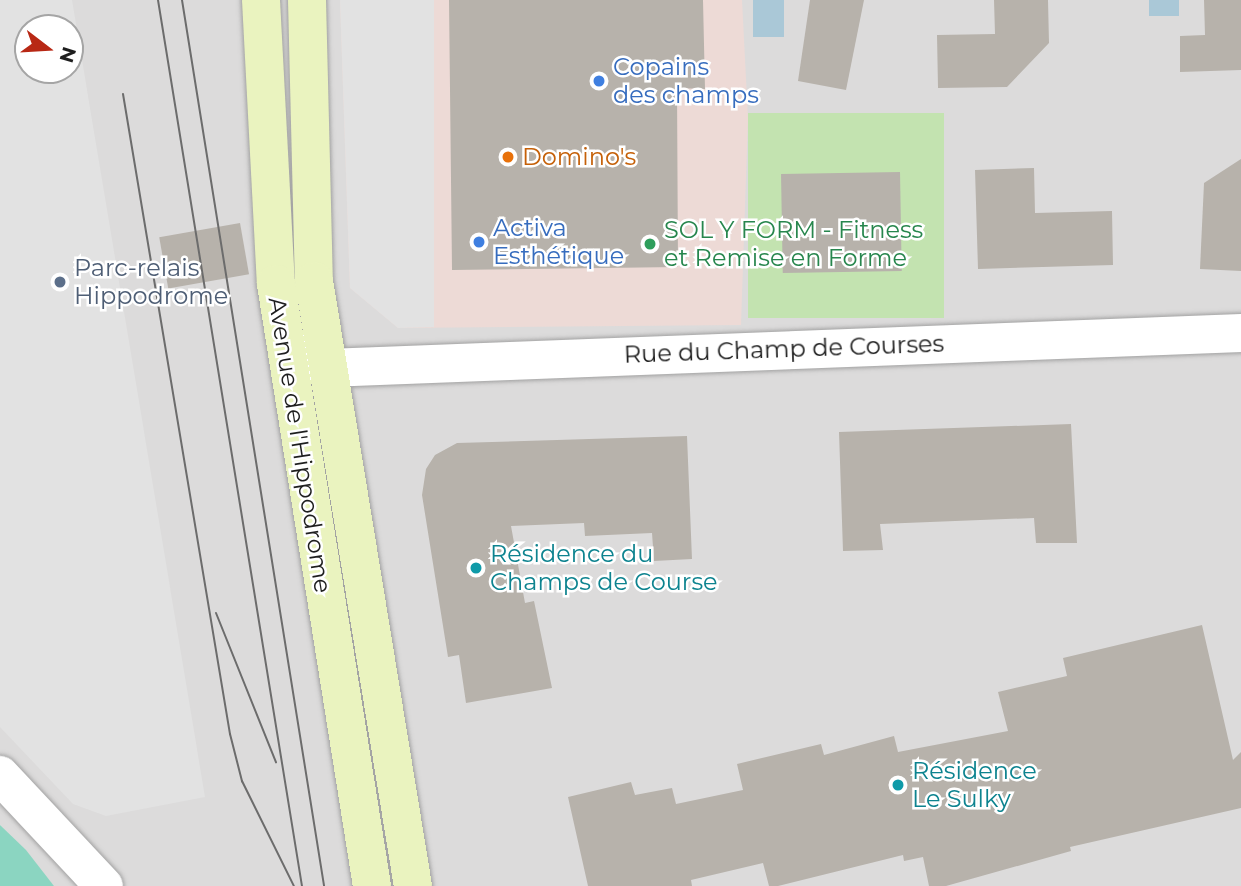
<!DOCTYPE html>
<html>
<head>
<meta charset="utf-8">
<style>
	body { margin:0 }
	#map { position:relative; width:1241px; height:886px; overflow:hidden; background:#eeece5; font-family:Montserrat,sans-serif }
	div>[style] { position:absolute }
	.residential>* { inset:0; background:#dcdbdb }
	.commercial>* { inset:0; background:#eddad6 }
	.grass>* { inset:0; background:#c3e3b0; transform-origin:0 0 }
	.pitch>* { inset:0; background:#8bd5c1 }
	.parking>* { inset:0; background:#e2e2e2 }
	.water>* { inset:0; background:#aac8d7; transform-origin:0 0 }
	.building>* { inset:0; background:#b7b2ab; transform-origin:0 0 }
	.roads { filter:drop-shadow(0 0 2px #a2a2a2) drop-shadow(0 0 2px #a2a2a2) }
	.street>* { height:38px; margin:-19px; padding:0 19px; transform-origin:19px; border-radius:19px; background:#fff }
	.secondary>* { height:38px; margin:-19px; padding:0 19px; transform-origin:19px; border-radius:19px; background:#eaf3bf }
	.tram>* { height:2px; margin:-1px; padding:0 1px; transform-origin:1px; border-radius:1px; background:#6c6c6c }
	.dots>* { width:19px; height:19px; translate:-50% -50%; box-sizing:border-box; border:4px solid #fff; border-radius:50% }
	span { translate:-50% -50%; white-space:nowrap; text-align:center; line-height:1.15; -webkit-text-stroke:5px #fff; paint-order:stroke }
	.shop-label { font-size:24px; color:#366cbe }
	.left { translate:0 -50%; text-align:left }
	.food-label { font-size:24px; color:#c56008 }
	.leisure-label { font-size:24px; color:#27864d }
	.service-label { font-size:24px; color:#4e5e75 }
	.street-label { font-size:24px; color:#1e1e1e }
	.culture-label { font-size:24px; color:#0d838f }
	.north { position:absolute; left:14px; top:14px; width:70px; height:70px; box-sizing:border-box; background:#fff; border:2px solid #a5a5a5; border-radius:50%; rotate:107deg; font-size:19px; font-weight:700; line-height:28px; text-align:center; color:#1e1e1e }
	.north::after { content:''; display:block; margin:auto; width:24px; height:32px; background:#b82815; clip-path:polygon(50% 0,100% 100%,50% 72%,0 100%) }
</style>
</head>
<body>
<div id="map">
	<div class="residential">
		<i style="clip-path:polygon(evenodd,0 0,1241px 0,1241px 886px,54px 886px,0 825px,0 0,28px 28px,70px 28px,70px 70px,28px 70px,28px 28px)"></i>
	</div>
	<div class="commercial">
		<i style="clip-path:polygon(340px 0,742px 0,748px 118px,741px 325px,398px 328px,350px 288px)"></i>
	</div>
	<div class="grass">
		<i style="left:944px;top:113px;width:205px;height:196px;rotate:90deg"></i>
	</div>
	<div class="pitch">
		<i style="clip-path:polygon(0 825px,26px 850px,54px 886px,0 886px)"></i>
	</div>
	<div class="parking">
		<i style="clip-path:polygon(evenodd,0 0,72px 0,205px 797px,106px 816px,73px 804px,0 727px,0 0,70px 28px,70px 70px,28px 70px,28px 28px,70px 28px)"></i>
		<i style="clip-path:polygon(340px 0,434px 0,434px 327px,398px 328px,350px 288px)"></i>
	</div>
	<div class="water">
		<i style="left:753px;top:0;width:31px;height:37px"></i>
		<i style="left:1149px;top:0;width:30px;height:16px"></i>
	</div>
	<div class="building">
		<i style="clip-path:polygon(449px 0,703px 0,705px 89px,677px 88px,678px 267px,452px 270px)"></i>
		<i style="clip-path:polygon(810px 0,864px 0,846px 90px,798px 81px)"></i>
		<i style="clip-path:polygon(994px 0,1048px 0,1049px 43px,1007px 87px,938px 88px,937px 35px,995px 34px)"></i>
		<i style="clip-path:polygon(1204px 0,1241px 0,1241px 70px,1180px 72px,1180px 36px,1205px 35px)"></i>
		<i style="clip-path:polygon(1241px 159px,1241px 271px,1200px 269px,1204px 183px)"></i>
		<i style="clip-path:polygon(1034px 168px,1035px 213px,1112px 211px,1113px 265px,978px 269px,975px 170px)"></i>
		<i style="left:900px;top:172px;width:99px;height:119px;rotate:89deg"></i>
		<i style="left:240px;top:223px;width:52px;height:82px;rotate:80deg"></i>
		<i style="clip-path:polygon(1071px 424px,1077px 543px,1036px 543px,1034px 518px,880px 524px,883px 550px,843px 551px,839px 432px)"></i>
		<i style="clip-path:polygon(687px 436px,692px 559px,654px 561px,652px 533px,585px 536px,584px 523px,511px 526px,525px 603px,534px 601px,552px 688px,466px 703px,459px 655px,448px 657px,422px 495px,426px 469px,435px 455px,457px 443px)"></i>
		<i style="clip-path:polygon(1202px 625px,1233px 760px,1241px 752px,1241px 808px,1070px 847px,1071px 851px,946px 886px,929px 886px,923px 857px,904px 861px,903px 855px,778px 886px,769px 886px,763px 863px,691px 880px,692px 886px,588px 886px,568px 797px,631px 782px,635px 795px,672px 788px,676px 804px,743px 790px,737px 764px,821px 744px,824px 755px,894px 736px,898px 752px,1008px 731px,998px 692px,1067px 676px,1063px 658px)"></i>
	</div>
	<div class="roads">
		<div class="street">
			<i style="left:305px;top:349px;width:17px;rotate:62deg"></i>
			<i style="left:313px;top:364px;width:15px;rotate:16deg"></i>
			<i style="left:327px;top:368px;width:915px;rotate:-2.19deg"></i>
			<i style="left:0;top:775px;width:152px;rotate:46.9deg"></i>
		</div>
		<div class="secondary">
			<i style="left:261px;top:0;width:284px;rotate:87deg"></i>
			<i style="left:276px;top:284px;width:610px;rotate:80.94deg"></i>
			<i style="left:307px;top:0;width:281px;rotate:88.6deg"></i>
			<i style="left:314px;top:281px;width:613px;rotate:80.71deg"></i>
		</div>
	</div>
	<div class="tram">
		<i style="left:158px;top:0;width:898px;rotate:80.77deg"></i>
		<i style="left:182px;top:0;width:897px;rotate:80.89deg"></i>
		<i style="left:123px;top:94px;width:649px;rotate:80.51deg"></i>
		<i style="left:230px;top:734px;width:49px;rotate:75.7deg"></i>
		<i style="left:242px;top:781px;width:117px;rotate:63.7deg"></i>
		<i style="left:216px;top:613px;width:161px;rotate:68.1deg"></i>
	</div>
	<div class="dots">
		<i style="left:599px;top:81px;background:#3f7fe0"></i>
		<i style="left:508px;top:157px;background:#e8710a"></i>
		<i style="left:479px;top:242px;background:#3f7fe0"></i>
		<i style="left:650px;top:244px;background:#2e9e5b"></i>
		<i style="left:60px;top:282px;background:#5c6f8a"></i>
		<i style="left:476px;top:568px;background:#0f9aa8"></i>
		<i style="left:898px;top:785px;background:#0f9aa8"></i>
	</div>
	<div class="shop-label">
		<span class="left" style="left:613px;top:81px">Copains<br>des champs</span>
		<span class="left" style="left:493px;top:242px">Activa<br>Esthétique</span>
	</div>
	<div class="food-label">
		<span class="left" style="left:522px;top:157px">Domino's</span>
	</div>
	<div class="leisure-label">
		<span class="left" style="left:664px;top:244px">SOL Y FORM - Fitness<br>et Remise en Forme</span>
	</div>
	<div class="service-label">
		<span class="left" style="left:74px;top:282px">Parc-relais<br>Hippodrome</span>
	</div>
	<div class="street-label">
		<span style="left:784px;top:349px;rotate:-2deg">Rue du Champ de Courses</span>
		<span style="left:300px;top:445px;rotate:81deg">Avenue de l'Hippodrome</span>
	</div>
	<div class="culture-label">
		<span class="left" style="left:490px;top:568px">Résidence du<br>Champs de Course</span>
		<span class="left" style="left:912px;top:785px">Résidence<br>Le Sulky</span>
	</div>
	<div class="north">N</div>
</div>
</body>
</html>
